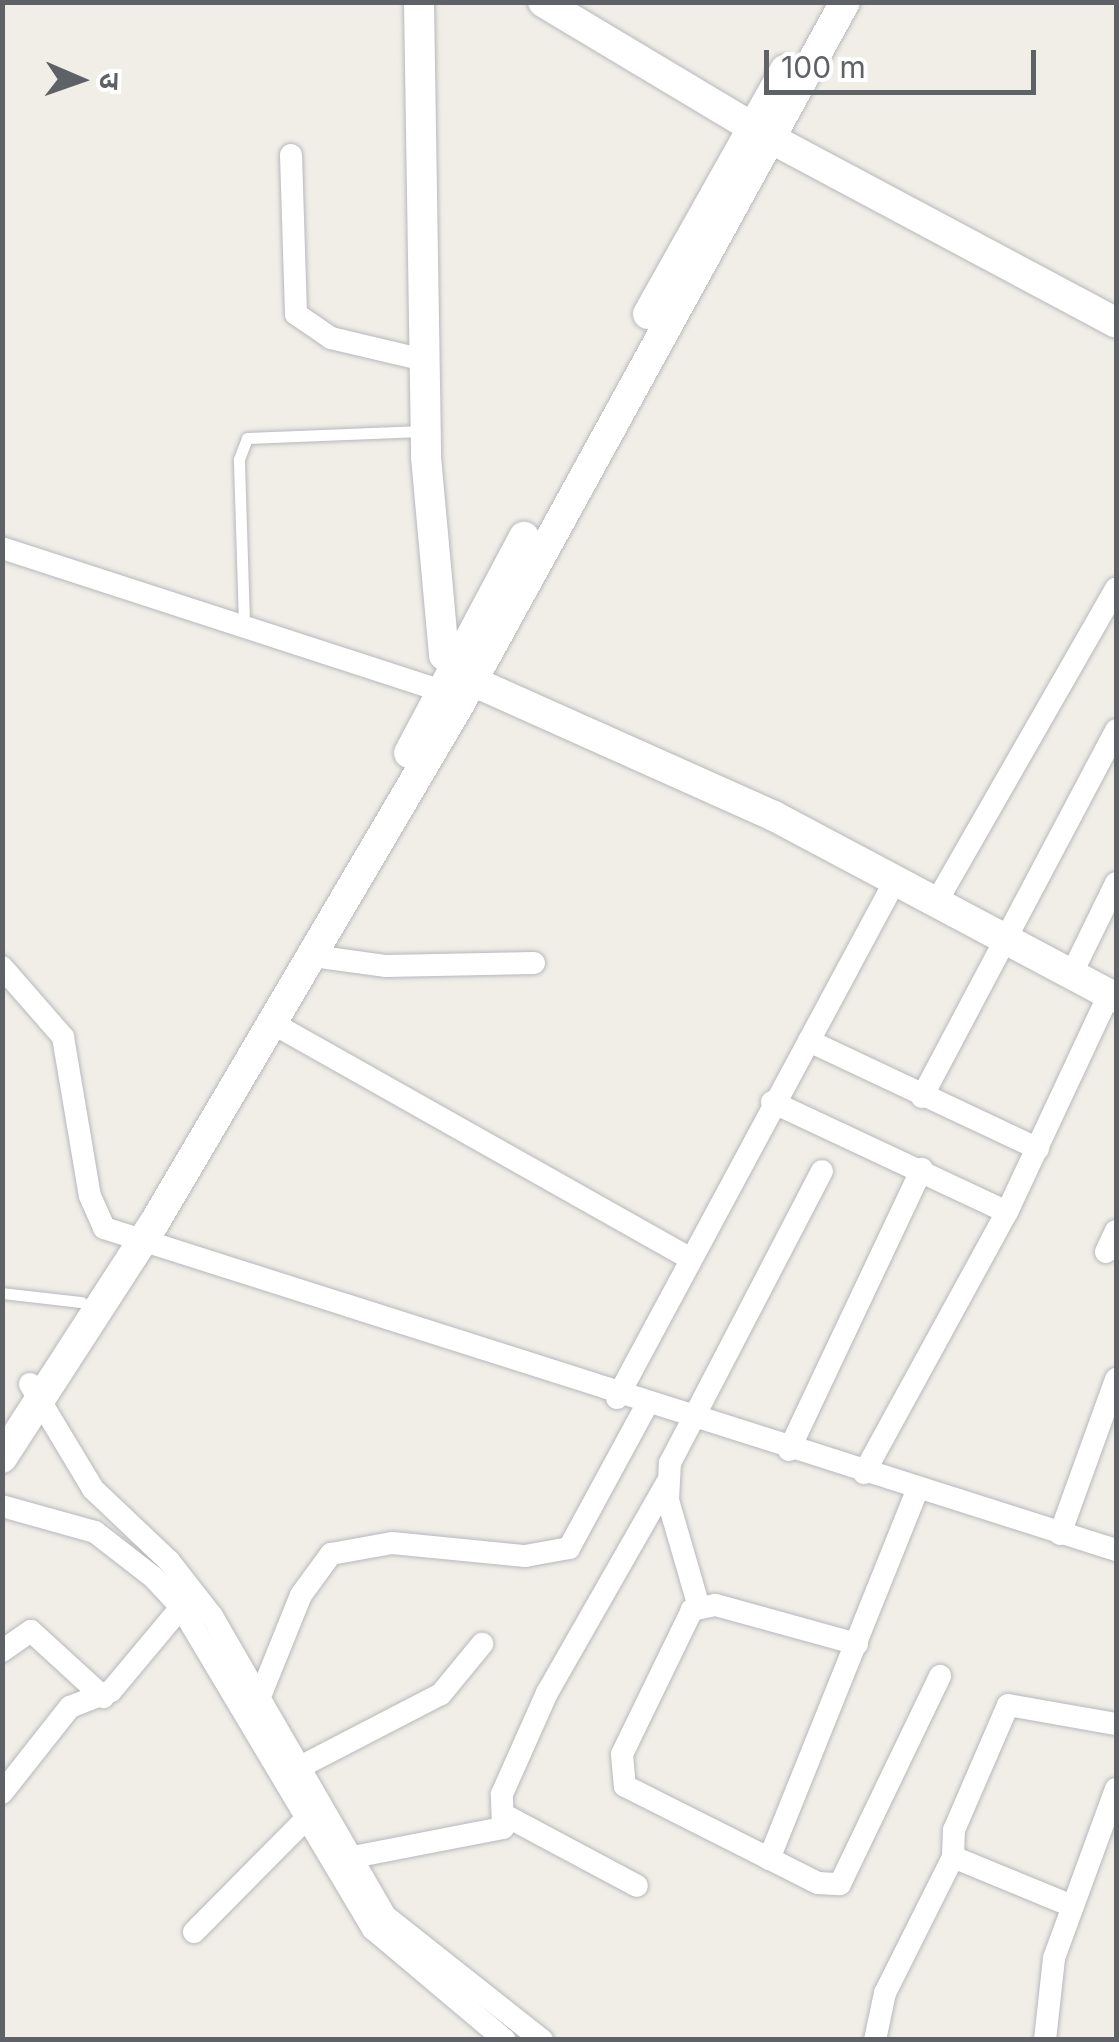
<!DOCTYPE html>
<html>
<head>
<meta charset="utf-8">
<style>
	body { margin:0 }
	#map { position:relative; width:1119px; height:2042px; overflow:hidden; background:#f0eee7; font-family:Inter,"Noto Sans Devanagari",sans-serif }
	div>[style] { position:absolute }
	.roads { filter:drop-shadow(0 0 2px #b7b8bc) drop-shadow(0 0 2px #b7b8bc) }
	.lane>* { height:11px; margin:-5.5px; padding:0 5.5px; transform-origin:5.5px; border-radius:5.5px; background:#fff }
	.street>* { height:22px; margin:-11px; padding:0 11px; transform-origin:11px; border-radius:11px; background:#fff }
	.secondary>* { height:30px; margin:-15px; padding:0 15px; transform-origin:15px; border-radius:15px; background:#fff }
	span { translate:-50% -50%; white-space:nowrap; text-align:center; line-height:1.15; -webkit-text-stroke:8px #fff; paint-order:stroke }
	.frame { position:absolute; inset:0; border:5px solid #5e6166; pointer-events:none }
	.north { position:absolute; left:30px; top:30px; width:100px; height:100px; -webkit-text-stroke:8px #fff; paint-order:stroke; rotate:92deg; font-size:28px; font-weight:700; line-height:40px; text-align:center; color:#5e6166 }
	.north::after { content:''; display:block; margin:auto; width:35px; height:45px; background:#5e6166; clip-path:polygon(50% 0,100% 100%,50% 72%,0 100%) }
	.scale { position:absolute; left:764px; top:50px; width:272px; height:45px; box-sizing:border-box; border:5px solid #5e6166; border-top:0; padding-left:12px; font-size:30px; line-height:35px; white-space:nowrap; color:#5e6166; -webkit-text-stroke:8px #fff; paint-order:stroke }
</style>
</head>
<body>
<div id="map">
	<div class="roads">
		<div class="lane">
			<i style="left:244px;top:622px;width:163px;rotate:-91.8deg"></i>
			<i style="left:239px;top:459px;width:22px;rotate:-69deg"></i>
			<i style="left:247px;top:438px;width:175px;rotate:-2.3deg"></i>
			<i style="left:2px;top:1293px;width:80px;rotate:6.5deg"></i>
		</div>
		<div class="street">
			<i style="left:291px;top:155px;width:159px;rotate:88.2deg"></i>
			<i style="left:296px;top:314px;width:42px;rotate:34.4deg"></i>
			<i style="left:331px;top:338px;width:96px;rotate:13.3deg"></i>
			<i style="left:2px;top:548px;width:462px;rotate:18deg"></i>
			<i style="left:937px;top:901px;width:360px;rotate:-60.2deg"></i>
			<i style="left:313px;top:956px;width:74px;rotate:7.8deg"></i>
			<i style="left:386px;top:966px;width:148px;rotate:-1.2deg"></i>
			<i style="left:2px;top:967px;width:93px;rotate:48.9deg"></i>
			<i style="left:63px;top:1037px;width:161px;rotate:80.4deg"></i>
			<i style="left:90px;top:1196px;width:35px;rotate:66deg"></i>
			<i style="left:104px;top:1228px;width:1062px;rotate:17.65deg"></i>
			<i style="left:1072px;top:973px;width:100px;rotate:-63.9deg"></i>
			<i style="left:274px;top:1024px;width:477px;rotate:29.4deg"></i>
			<i style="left:809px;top:1041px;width:253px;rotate:25.2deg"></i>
			<i style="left:922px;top:1097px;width:415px;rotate:-62.1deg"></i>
			<i style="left:772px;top:1102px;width:259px;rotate:25.1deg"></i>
			<i style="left:1106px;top:1252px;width:23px;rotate:-65deg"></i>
			<i style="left:30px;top:1384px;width:122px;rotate:59deg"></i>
			<i style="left:93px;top:1489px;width:105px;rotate:43.5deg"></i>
			<i style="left:169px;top:1561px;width:70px;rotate:52deg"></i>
			<i style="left:212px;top:1616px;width:346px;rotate:60deg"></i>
			<i style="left:385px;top:1916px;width:200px;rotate:38.3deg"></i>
			<i style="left:617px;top:1398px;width:589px;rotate:-61.74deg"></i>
			<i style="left:789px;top:1450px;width:311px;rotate:-64.7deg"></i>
			<i style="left:864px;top:1473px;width:298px;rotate:-61.3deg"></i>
			<i style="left:1007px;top:1212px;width:241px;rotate:-64.9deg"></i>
			<i style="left:2px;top:1506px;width:97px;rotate:15.6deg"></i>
			<i style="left:95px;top:1532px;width:73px;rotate:37.8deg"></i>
			<i style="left:153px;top:1577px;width:41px;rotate:47deg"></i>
			<i style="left:181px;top:1607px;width:375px;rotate:59.2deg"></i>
			<i style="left:373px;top:1929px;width:172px;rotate:40.1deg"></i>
			<i style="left:1060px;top:1534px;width:165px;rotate:-70.1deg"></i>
			<i style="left:699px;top:1607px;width:111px;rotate:-106.2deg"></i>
			<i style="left:668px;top:1500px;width:37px;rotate:-87deg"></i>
			<i style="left:670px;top:1463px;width:329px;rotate:-62.5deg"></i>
			<i style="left:857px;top:1644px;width:147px;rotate:-164.6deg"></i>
			<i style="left:715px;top:1605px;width:24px;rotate:168deg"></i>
			<i style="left:692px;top:1610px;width:160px;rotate:115.9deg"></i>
			<i style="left:622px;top:1754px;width:32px;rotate:85deg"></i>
			<i style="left:625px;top:1786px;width:216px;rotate:26.7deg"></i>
			<i style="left:818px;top:1883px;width:22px;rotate:3deg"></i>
			<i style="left:840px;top:1884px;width:231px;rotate:-64.3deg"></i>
			<i style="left:2px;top:1651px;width:35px;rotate:-35deg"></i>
			<i style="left:31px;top:1631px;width:98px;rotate:42.5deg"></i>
			<i style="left:259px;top:1699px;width:112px;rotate:-68deg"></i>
			<i style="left:301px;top:1595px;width:51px;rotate:-53.8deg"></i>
			<i style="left:331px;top:1554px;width:62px;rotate:-10.2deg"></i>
			<i style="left:392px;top:1543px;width:134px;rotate:5.6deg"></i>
			<i style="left:525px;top:1556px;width:45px;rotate:-10.3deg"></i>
			<i style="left:569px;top:1548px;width:162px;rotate:-61.5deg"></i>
			<i style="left:298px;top:1768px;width:161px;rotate:-27.4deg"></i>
			<i style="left:441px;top:1694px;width:65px;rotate:-50.6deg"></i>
			<i style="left:2px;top:1793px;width:110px;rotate:-51.7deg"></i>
			<i style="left:70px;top:1707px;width:44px;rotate:-21.3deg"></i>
			<i style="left:111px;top:1691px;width:120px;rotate:-50.1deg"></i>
			<i style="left:508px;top:1817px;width:146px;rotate:28.1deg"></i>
			<i style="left:348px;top:1858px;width:158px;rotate:-11deg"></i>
			<i style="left:503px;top:1828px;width:34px;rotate:-92deg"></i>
			<i style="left:502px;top:1794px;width:111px;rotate:-66deg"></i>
			<i style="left:547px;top:1693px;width:241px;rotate:-60.3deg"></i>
			<i style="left:769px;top:1859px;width:398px;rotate:-68.1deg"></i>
			<i style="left:1072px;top:1906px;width:129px;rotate:-157.6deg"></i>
			<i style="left:953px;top:1857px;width:27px;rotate:-88deg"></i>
			<i style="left:954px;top:1830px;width:136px;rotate:-66.6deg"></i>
			<i style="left:1008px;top:1705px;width:110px;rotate:10deg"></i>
			<i style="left:194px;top:1932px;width:159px;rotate:-45.3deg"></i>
			<i style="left:875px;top:2040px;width:48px;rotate:-78deg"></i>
			<i style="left:885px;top:1993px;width:152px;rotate:-63.4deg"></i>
			<i style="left:1045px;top:2040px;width:82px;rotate:-83.7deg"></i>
			<i style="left:1054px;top:1958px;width:180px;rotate:-69.9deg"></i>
		</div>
		<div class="secondary">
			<i style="left:419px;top:2px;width:455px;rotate:89.1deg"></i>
			<i style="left:426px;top:457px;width:199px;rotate:84.8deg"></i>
			<i style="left:444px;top:655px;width:38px;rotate:43deg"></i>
			<i style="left:472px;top:681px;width:331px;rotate:24.1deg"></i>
			<i style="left:774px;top:816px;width:387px;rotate:28deg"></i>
			<i style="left:543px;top:2px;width:267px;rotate:30.9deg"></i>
			<i style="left:772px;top:139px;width:390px;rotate:28.1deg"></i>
			<i style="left:648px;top:314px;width:280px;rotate:-60.7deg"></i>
			<i style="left:409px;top:753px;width:245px;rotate:-62deg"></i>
			<i style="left:2px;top:1458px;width:278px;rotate:-57.1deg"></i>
			<i style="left:153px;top:1225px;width:603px;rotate:-59.52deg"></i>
			<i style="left:459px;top:705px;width:802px;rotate:-61.23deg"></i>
		</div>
	</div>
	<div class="frame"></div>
	<div class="north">उ</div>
	<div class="scale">100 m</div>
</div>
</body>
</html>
